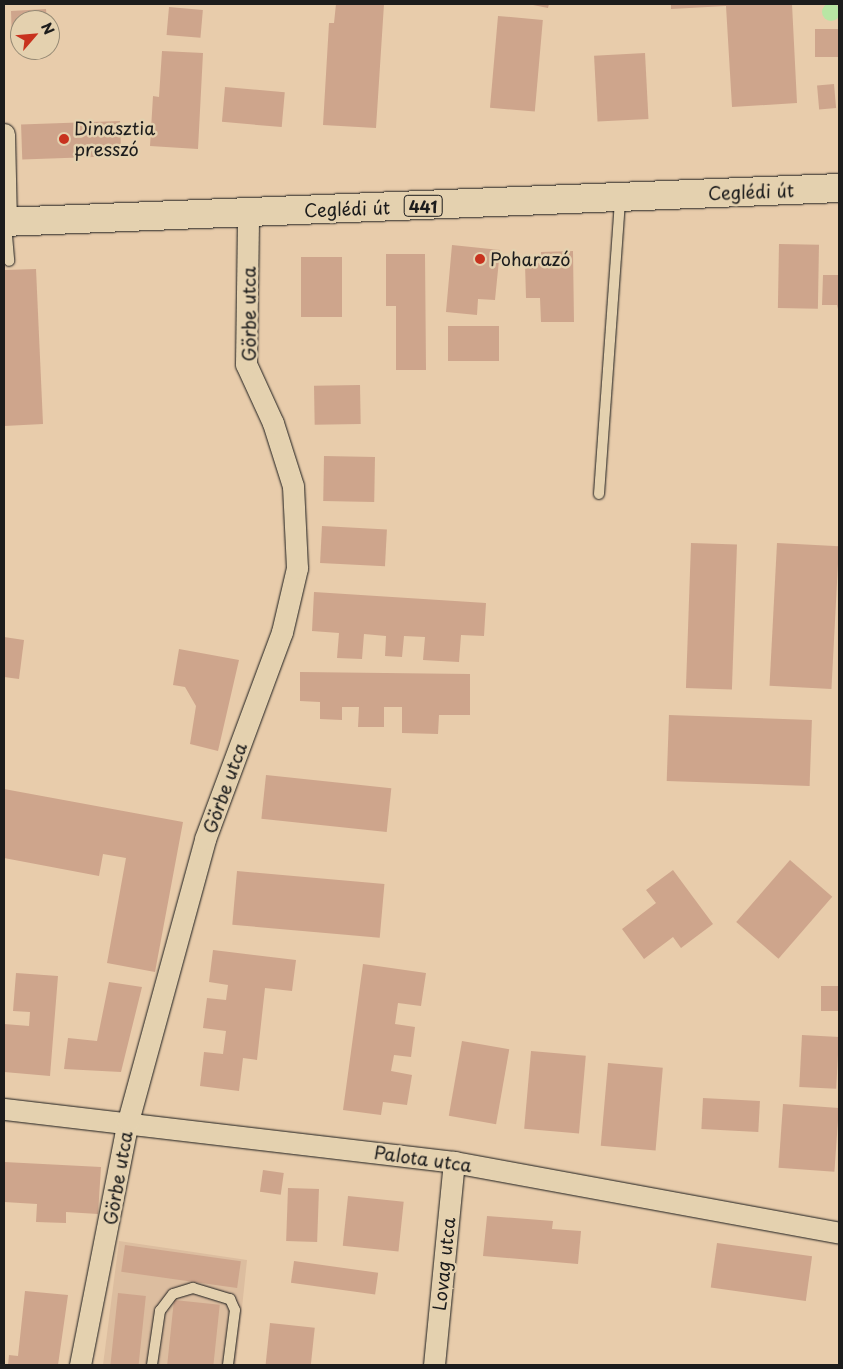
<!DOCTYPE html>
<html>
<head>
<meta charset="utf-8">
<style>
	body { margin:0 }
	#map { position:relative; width:843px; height:1369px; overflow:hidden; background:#e8ccab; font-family:"Playpen Sans",sans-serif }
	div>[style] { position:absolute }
	.built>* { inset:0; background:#dcbd9f }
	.green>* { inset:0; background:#b8e6a4 }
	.round { border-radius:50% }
	.building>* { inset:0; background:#cea58c; transform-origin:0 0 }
	.roads { filter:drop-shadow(0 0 1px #1c1c1c) drop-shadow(0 0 1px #1c1c1c) }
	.lane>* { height:10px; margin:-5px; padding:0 5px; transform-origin:5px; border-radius:5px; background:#e4d1af }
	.street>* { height:21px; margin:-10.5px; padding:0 10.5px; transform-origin:10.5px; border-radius:10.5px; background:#e4d1af }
	.primary>* { height:28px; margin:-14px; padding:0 14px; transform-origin:14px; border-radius:14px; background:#e4d1af }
	.dots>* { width:14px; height:14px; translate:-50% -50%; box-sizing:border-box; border:2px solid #e4d1af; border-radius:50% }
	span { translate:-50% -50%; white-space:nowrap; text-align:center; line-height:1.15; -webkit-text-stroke:5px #e4d1af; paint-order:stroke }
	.shield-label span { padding:1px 4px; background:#e4d1af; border:1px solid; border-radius:4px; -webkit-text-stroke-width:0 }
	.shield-label { font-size:16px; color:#1c1c1c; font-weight:700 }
	.poi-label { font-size:18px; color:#1c1c1c }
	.left { translate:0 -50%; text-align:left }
	.street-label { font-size:18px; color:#1c1c1c }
	.frame { position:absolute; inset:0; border:5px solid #1c1c1c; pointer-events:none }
	.north { position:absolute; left:10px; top:10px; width:50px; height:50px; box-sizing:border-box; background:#e4d1af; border:1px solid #948974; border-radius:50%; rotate:63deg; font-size:14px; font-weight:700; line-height:20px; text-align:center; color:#1c1c1c }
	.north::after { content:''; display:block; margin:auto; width:18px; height:22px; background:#c8321e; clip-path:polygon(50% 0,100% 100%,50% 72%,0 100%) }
</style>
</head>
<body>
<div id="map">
	<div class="built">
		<i style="clip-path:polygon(119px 1241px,247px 1260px,236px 1365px,103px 1365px)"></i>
	</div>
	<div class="green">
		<i class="round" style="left:822px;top:3px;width:18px;height:18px"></i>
	</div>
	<div class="building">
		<i style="clip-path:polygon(336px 4px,384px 4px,376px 128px,323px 125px,329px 23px,334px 23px)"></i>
		<i style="clip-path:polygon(528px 4px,549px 4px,548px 8px)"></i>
		<i style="clip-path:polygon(671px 4px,792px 4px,797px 103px,732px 107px,726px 6px,671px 9px)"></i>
		<i style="left:169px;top:7px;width:34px;height:28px;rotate:5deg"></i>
		<i style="clip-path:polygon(46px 9px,47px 20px,20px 20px,20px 42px,12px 42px,11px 11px)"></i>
		<i style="left:498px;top:16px;width:45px;height:92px;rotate:5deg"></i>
		<i style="left:839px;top:29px;width:28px;height:24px;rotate:90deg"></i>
		<i style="clip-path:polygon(162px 51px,203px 53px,198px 149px,150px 146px,153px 96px,159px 97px)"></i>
		<i style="left:645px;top:53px;width:66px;height:51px;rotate:87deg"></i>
		<i style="left:834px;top:84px;width:24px;height:17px;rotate:85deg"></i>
		<i style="left:225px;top:87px;width:60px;height:35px;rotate:5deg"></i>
		<i style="left:120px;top:121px;width:35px;height:99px;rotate:88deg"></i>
		<i style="left:779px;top:244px;width:40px;height:64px;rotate:1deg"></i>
		<i style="clip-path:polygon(452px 245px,500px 250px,495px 300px,478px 299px,477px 315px,446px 312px)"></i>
		<i style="clip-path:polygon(573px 251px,574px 322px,541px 322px,540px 298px,526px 298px,525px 264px,541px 263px,541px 252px)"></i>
		<i style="clip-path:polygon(386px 254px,425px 254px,426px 370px,396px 370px,396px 306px,386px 306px)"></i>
		<i style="left:342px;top:257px;width:60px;height:41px;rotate:90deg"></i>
		<i style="clip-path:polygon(36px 269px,43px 424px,4px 426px,4px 270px)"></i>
		<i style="clip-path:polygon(823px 275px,839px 275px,839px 313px,837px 305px,822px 305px)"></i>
		<i style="left:448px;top:326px;width:51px;height:35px"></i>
		<i style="left:360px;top:385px;width:39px;height:46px;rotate:89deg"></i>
		<i style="left:324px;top:456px;width:51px;height:45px;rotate:1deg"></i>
		<i style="left:322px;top:526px;width:65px;height:37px;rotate:3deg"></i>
		<i style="left:691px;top:543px;width:46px;height:145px;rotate:2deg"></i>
		<i style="left:777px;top:543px;width:62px;height:143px;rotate:3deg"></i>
		<i style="clip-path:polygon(314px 592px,486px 603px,484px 636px,461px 635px,459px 662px,423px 660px,425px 637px,404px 636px,402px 657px,385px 656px,386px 636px,364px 634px,362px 659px,337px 658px,339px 633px,312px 631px)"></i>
		<i style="clip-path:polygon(4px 637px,24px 640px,19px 679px,4px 677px)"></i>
		<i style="clip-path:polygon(179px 649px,239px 660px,218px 751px,190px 744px,196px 706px,185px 687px,173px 685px)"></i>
		<i style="clip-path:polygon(300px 672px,470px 674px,470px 715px,439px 715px,438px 734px,402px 733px,402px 707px,384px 707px,384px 727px,358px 727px,359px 707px,342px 707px,342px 720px,320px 719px,320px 702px,300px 701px)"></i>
		<i style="left:669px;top:715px;width:143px;height:66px;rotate:2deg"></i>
		<i style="left:266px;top:775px;width:126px;height:44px;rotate:6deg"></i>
		<i style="clip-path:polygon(4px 789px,183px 822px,155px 972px,107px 963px,126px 858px,103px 854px,99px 876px,4px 858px)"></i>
		<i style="left:790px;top:860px;width:56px;height:82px;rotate:41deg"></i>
		<i style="clip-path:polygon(673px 870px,713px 924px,681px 948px,673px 937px,644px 959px,622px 929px,656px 903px,646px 890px)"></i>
		<i style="left:237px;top:871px;width:148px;height:54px;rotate:5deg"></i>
		<i style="clip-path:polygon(213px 950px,296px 960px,292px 991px,265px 988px,257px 1060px,243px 1058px,239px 1091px,200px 1086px,204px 1052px,223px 1054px,226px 1031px,203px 1028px,207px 998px,226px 1000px,228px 985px,209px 982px)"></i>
		<i style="clip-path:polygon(363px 964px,426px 973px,421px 1006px,398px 1003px,395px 1024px,415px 1027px,411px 1057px,394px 1055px,391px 1071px,412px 1075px,407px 1105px,383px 1102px,381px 1115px,343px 1110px)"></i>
		<i style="clip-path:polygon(16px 973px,58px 976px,50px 1076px,4px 1072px,4px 1024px,29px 1026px,30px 1012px,13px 1011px)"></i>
		<i style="clip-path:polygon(109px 982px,142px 987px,121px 1072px,64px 1069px,68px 1038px,97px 1041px)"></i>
		<i style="left:821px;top:986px;width:18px;height:25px"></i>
		<i style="left:802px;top:1035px;width:37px;height:52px;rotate:3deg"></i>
		<i style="left:462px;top:1041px;width:48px;height:76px;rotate:10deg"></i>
		<i style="left:531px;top:1051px;width:55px;height:78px;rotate:5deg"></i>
		<i style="left:608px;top:1063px;width:55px;height:83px;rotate:5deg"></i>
		<i style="left:703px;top:1098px;width:57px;height:31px;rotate:3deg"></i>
		<i style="left:783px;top:1104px;width:56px;height:64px;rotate:4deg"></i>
		<i style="clip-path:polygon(4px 1162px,101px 1167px,98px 1214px,66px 1212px,66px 1223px,36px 1222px,37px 1204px,4px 1202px)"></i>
		<i style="left:263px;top:1170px;width:21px;height:22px;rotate:8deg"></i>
		<i style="left:288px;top:1188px;width:31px;height:53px;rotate:2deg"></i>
		<i style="left:348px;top:1196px;width:56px;height:50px;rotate:6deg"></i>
		<i style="clip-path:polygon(487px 1216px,553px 1221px,552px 1229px,581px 1231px,578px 1264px,483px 1256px)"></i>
		<i style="left:717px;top:1243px;width:96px;height:45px;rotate:8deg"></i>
		<i style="left:125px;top:1245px;width:117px;height:27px;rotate:8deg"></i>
		<i style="left:294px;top:1261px;width:85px;height:22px;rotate:8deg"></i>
		<i style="clip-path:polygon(25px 1291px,68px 1295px,58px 1365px,8px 1365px,9px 1355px,18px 1356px)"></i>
		<i style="left:118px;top:1293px;width:28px;height:73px;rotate:6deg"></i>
		<i style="left:174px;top:1300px;width:46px;height:65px;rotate:6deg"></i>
		<i style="left:270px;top:1323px;width:45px;height:42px;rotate:6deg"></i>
	</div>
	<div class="roads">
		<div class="lane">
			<i style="left:6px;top:224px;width:37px;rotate:85deg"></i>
			<i style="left:599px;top:494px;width:297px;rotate:-85.9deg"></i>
			<i style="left:152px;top:1365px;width:55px;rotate:-81.6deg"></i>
			<i style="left:160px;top:1311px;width:21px;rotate:-53deg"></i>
			<i style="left:173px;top:1294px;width:21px;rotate:-17deg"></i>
			<i style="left:193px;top:1288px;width:39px;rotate:17deg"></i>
			<i style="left:230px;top:1299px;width:12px;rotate:66deg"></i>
			<i style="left:235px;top:1310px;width:55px;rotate:97.3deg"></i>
		</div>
		<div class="street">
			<i style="left:4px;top:134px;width:88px;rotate:88.7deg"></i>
			<i style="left:4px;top:1109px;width:453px;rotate:6.7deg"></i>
			<i style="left:454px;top:1162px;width:391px;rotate:10.4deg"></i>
			<i style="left:80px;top:1365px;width:249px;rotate:-78.9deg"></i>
			<i style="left:128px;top:1121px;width:292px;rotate:-74.7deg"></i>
			<i style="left:205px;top:839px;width:221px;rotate:-69.6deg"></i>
			<i style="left:282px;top:632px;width:66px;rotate:-76.8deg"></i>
			<i style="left:297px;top:568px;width:82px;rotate:-92.8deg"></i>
			<i style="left:293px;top:486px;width:66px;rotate:-107.6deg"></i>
			<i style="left:273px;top:423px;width:65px;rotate:-114.6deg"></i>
			<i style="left:246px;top:364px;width:151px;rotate:-89.2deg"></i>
			<i style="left:434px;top:1365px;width:204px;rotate:-84.4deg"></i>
		</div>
		<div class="primary">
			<i style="left:4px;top:222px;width:836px;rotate:-2.33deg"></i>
		</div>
	</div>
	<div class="dots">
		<i style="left:64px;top:139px;background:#c8321e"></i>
		<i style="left:480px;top:259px;background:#c8321e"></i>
	</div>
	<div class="shield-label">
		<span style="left:423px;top:206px">441</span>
	</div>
	<div class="poi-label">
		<span class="left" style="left:74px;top:139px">Dinasztia<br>presszó</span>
		<span class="left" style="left:490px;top:259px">Poharazó</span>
	</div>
	<div class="street-label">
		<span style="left:751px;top:192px;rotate:-2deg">Ceglédi út</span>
		<span style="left:347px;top:209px;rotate:-2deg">Ceglédi út</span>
		<span style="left:249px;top:314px;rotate:-90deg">Görbe utca</span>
		<span style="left:225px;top:788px;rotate:-70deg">Görbe utca</span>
		<span style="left:423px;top:1159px;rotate:8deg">Palota utca</span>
		<span style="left:118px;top:1178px;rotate:-80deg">Görbe utca</span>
		<span style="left:444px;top:1264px;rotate:-84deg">Lovag utca</span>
	</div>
	<div class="frame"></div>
	<div class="north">N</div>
</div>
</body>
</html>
